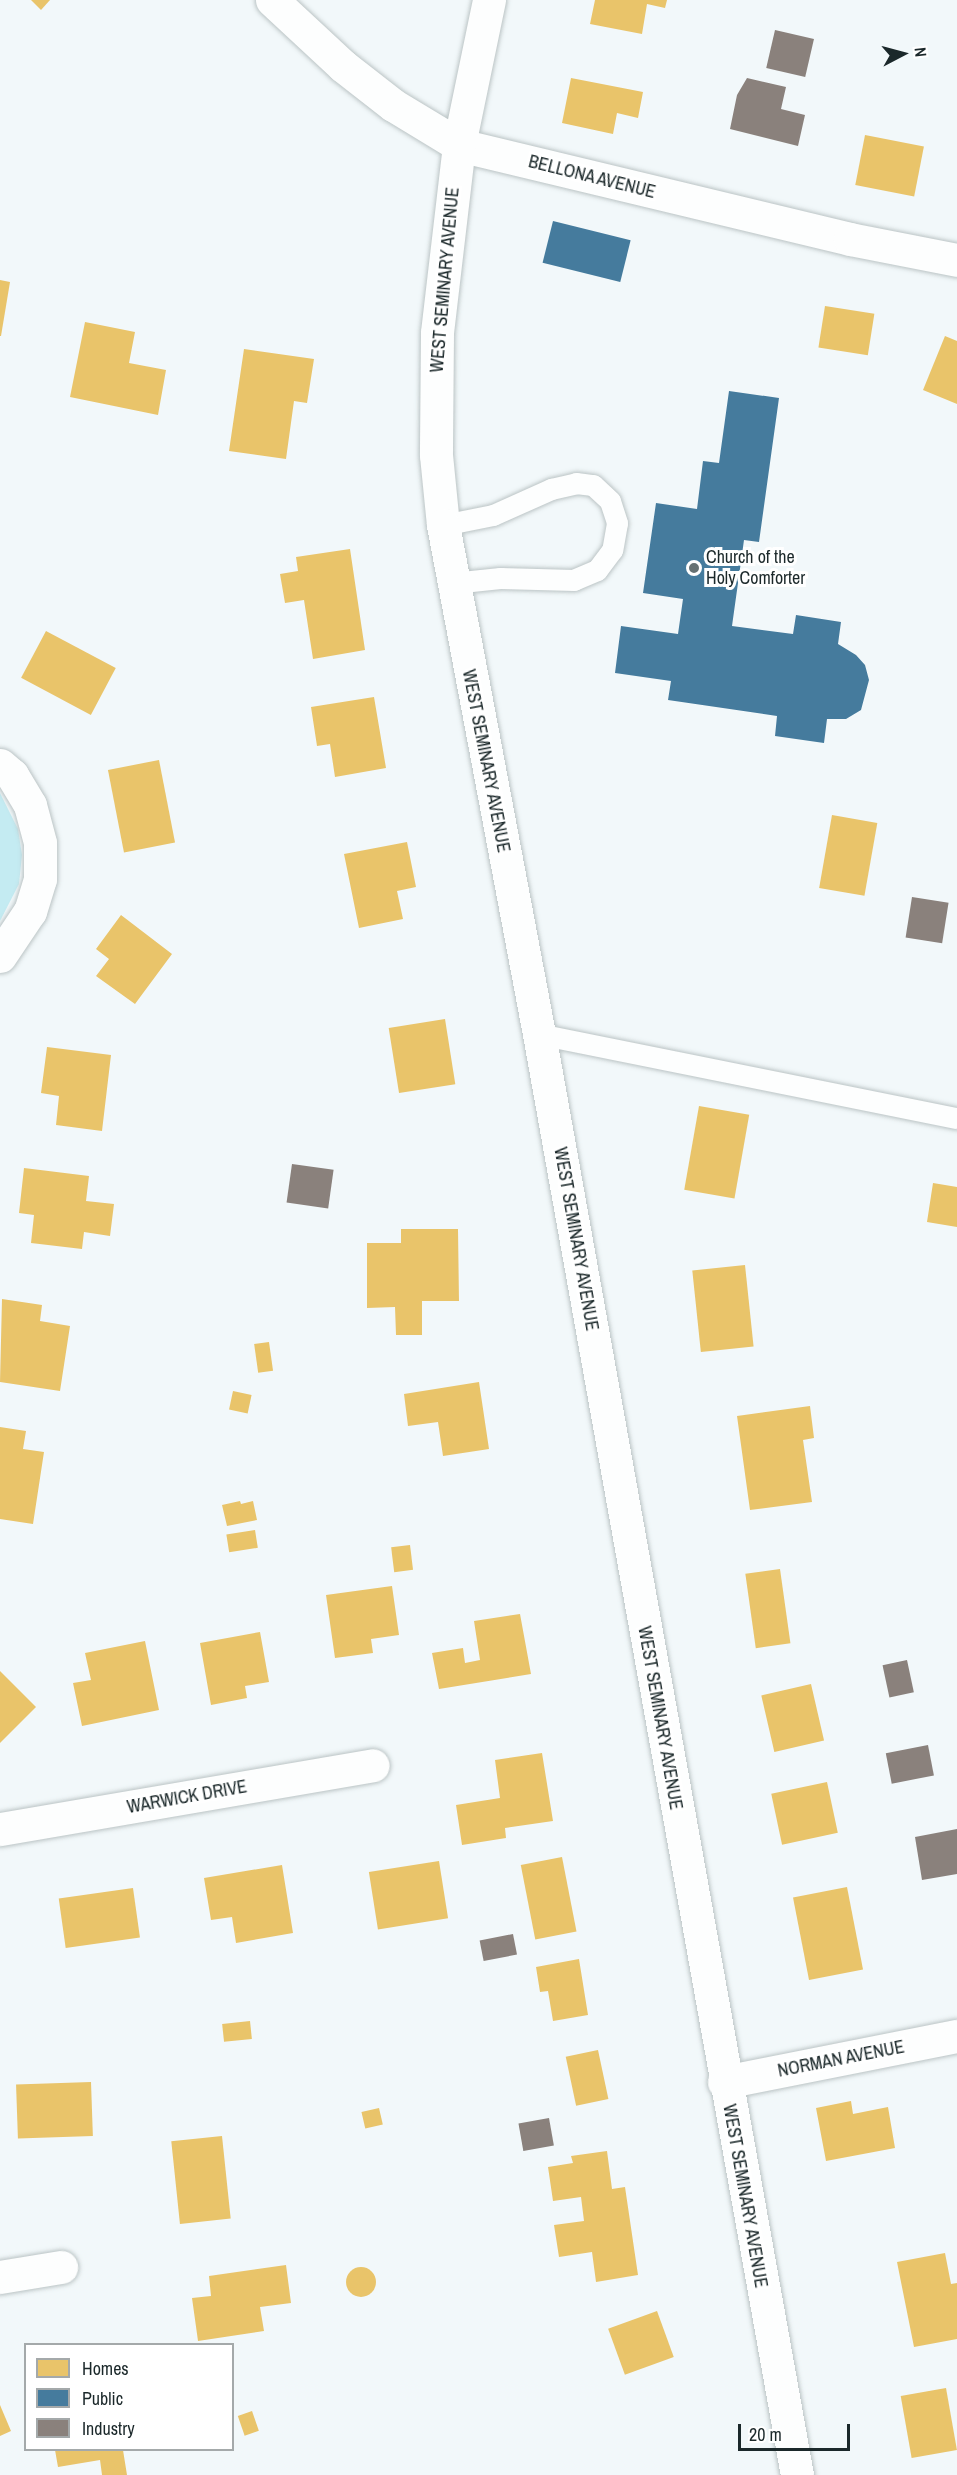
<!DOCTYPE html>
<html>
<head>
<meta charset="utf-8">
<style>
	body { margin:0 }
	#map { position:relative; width:957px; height:2475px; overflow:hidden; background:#f2f8fa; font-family:"Archivo Narrow",sans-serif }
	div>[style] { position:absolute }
	.green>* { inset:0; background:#c4ebf2 }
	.homes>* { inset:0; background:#e9c46a; transform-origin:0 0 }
	.round { border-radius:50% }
	.public>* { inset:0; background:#457b9d; transform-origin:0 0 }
	.industry>* { inset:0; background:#8a817c; transform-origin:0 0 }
	.roads { filter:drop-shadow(0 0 2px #bbc4c5) drop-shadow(0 0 2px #bbc4c5) }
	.service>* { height:21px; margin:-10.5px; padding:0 10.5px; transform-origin:10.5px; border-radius:10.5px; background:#fdfefe }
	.minor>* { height:33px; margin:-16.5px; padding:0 16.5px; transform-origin:16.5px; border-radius:16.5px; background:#fdfefe }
	.tertiary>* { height:33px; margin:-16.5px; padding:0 16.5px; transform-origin:16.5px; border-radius:16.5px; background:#fdfefe }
	.secondary>* { height:33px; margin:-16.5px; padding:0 16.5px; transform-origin:16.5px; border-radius:16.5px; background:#fdfefe }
	.dots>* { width:16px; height:16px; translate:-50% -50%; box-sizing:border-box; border:3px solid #fff; border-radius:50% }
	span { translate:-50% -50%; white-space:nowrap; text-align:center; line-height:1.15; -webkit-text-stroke:6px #fff; paint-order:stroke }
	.street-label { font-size:18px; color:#1b282a }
	.poi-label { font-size:18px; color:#1b282a }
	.left { translate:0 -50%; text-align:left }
	.legend { position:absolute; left:24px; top:2343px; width:210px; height:108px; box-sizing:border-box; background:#fff; border:2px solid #a4a9aa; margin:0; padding:8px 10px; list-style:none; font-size:18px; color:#1b282a }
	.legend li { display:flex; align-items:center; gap:12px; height:30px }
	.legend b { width:30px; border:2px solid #a4a9aa }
	.north { position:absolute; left:873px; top:24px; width:60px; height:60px; -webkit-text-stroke:4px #fff; paint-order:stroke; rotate:84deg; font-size:16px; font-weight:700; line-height:24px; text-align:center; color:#1b282a }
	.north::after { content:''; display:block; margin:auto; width:21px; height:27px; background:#1b282a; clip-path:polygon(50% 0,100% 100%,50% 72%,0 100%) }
	.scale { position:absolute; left:738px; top:2424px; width:112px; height:27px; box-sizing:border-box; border:3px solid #1b282a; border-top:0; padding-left:8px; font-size:18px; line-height:21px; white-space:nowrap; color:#1b282a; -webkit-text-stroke:4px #fff; paint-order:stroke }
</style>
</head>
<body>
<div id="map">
	<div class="green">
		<i style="clip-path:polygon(0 793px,18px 829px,22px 855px,19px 884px,0 921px)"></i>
	</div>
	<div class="homes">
		<i style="clip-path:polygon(31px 0,50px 0,41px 10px)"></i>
		<i style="clip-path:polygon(595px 0,667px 0,665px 8px,647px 4px,642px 34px,590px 24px)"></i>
		<i style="clip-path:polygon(571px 78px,643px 92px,638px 118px,617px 113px,613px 134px,562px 123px)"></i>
		<i style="left:865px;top:135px;width:60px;height:51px;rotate:11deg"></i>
		<i style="clip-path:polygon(0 280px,10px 282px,1px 336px,0 336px)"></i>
		<i style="left:825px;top:306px;width:50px;height:42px;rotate:9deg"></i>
		<i style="clip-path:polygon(85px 322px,135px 332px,129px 363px,166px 370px,158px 415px,70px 397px)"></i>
		<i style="clip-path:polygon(945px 336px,957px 341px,957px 404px,923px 390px)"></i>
		<i style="clip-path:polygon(244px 349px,314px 359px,307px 403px,294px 401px,286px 459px,229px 451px)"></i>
		<i style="clip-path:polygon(350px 549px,365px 650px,313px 659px,304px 600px,285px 603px,280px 574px,298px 571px,296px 557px)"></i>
		<i style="left:46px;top:631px;width:79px;height:53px;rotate:28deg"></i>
		<i style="clip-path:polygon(374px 697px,386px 768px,335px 777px,330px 744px,317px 746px,311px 707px)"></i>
		<i style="left:159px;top:760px;width:84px;height:52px;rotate:79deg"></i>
		<i style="left:832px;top:815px;width:46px;height:74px;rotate:10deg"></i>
		<i style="clip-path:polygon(407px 842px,416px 887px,397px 891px,403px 919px,359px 928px,344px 854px)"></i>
		<i style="clip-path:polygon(121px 915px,172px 954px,135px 1004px,96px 976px,109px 959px,96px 949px)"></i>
		<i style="left:445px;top:1019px;width:66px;height:57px;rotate:81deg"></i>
		<i style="clip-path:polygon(47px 1047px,111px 1055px,102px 1131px,56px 1125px,59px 1096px,41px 1093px)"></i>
		<i style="left:699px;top:1106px;width:51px;height:85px;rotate:10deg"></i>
		<i style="clip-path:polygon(24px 1168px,89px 1176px,86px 1201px,114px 1204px,110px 1236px,84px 1232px,82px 1249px,31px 1243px,34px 1215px,19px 1213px)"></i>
		<i style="clip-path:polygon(933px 1183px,957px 1187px,957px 1227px,927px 1222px)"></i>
		<i style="clip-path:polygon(401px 1229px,458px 1229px,459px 1301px,422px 1301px,422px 1335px,396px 1335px,395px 1307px,367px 1308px,367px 1243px,401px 1243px)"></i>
		<i style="left:745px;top:1265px;width:82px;height:53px;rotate:84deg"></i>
		<i style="clip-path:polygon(2px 1299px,42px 1305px,40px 1321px,70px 1326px,60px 1391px,0 1382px)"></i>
		<i style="left:269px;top:1342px;width:29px;height:15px;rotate:82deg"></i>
		<i style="clip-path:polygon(479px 1382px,489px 1449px,443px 1456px,438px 1422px,408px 1426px,404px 1394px)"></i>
		<i style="left:233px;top:1391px;width:19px;height:19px;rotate:12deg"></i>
		<i style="clip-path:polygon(810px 1406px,814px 1438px,803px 1440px,812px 1502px,750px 1510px,737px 1416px)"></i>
		<i style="clip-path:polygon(0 1427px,26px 1431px,23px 1449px,44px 1452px,33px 1524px,0 1519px)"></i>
		<i style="clip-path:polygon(240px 1501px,241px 1504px,253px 1501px,257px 1520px,227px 1526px,222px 1505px)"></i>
		<i style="left:255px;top:1530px;width:18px;height:29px;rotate:81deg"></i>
		<i style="left:410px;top:1545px;width:25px;height:19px;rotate:83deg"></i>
		<i style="left:780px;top:1569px;width:75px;height:35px;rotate:82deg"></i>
		<i style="clip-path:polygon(392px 1586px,399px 1635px,371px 1639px,373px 1653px,335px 1658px,326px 1595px)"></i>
		<i style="clip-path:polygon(520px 1614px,531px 1674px,439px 1689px,432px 1653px,463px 1648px,465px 1663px,480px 1660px,474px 1621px)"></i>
		<i style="clip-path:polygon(260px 1632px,269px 1682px,245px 1686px,247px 1698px,211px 1705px,200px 1643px)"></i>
		<i style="clip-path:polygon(145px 1641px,159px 1710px,82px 1726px,73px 1683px,91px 1680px,85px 1653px)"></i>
		<i style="clip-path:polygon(0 1671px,36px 1707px,0 1743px)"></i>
		<i style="left:811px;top:1684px;width:58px;height:51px;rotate:77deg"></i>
		<i style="clip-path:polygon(542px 1753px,553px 1821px,505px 1828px,506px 1838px,462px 1845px,456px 1805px,500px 1798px,495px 1760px)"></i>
		<i style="left:827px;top:1782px;width:52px;height:57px;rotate:78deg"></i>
		<i style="left:562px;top:1857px;width:76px;height:42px;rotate:79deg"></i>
		<i style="left:439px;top:1861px;width:58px;height:71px;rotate:81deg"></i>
		<i style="clip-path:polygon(282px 1865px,293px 1933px,236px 1943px,232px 1917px,211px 1920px,204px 1878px)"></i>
		<i style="left:847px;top:1887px;width:84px;height:55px;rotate:79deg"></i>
		<i style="left:133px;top:1888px;width:50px;height:75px;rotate:82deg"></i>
		<i style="clip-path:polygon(579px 1959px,588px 2015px,553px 2021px,548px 1991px,540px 1992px,536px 1967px)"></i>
		<i style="left:250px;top:2021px;width:18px;height:28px;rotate:84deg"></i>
		<i style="left:598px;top:2050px;width:50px;height:33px;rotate:78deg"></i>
		<i style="left:91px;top:2082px;width:54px;height:75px;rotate:88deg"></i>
		<i style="clip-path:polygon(851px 2101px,853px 2114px,888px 2107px,895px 2148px,826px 2161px,816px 2108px)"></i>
		<i style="left:379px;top:2108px;width:17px;height:18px;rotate:77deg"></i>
		<i style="left:222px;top:2136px;width:83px;height:51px;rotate:84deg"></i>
		<i style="clip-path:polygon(607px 2151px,612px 2189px,625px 2187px,638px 2275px,596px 2282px,592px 2252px,559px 2257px,554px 2225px,584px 2221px,581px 2197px,553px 2201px,548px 2167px,573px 2163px,571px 2156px)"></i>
		<i style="clip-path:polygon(945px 2253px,951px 2284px,957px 2283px,957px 2339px,914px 2347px,897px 2262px)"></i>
		<i style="clip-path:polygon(286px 2265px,291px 2303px,260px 2307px,264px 2331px,198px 2341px,192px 2298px,211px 2296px,209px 2276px)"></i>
		<i class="round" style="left:346px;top:2267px;width:30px;height:30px"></i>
		<i style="left:657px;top:2311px;width:49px;height:52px;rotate:70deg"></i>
		<i style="left:946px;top:2388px;width:63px;height:46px;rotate:80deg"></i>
		<i style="clip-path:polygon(0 2405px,11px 2431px,0 2436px)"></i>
		<i style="left:252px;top:2411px;width:21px;height:15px;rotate:71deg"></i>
		<i style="clip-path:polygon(55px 2450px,123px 2450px,127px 2475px,102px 2475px,100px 2460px,58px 2467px)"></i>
	</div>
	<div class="public">
		<i style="left:553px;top:221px;width:80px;height:43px;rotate:14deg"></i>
		<i style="clip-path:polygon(729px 391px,779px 398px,759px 542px,744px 540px,732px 626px,793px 634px,796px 615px,841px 622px,838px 644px,856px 655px,865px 665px,869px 680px,861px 710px,846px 719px,827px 719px,824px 743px,775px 736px,777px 716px,668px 700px,671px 681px,615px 673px,621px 626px,678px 634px,683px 599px,643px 593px,656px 503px,697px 509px,703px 461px,719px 463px)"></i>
	</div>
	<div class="industry">
		<i style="left:775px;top:30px;width:40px;height:39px;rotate:13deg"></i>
		<i style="clip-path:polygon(747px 78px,786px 87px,781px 109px,805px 115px,798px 146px,730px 129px,737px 95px)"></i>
		<i style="left:912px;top:897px;width:37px;height:41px;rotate:9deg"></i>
		<i style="left:292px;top:1164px;width:42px;height:39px;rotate:8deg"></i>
		<i style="left:907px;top:1660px;width:33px;height:25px;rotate:78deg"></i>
		<i style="left:928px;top:1745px;width:31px;height:43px;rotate:79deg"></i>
		<i style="clip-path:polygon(957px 1829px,957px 1874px,922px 1880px,915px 1837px)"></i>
		<i style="left:513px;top:1934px;width:21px;height:34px;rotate:79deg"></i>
		<i style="left:549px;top:2118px;width:28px;height:31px;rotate:80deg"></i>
	</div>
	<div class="roads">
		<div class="service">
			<i style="left:443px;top:525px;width:51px;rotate:-11.3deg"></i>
			<i style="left:493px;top:515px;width:64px;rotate:-24.1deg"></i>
			<i style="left:551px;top:489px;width:26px;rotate:-13deg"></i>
			<i style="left:576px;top:483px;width:17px;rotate:7deg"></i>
			<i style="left:593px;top:485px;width:23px;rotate:43deg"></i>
			<i style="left:610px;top:501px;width:23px;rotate:72deg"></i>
			<i style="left:617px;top:523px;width:27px;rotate:100deg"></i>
			<i style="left:612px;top:550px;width:25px;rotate:127deg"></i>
			<i style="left:597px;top:570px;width:25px;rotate:157deg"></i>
			<i style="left:574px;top:580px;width:74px;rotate:-178.5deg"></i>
			<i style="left:500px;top:578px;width:48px;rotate:174.1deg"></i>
			<i style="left:539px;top:1034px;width:426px;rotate:11.4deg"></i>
		</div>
		<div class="minor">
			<i style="left:0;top:765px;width:16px;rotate:40deg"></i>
			<i style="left:12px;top:775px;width:35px;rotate:59deg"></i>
			<i style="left:30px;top:805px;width:39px;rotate:75deg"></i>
			<i style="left:40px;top:843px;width:36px;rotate:90deg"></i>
			<i style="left:40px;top:879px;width:34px;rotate:107deg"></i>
			<i style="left:30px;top:911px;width:54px;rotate:123.7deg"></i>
			<i style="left:0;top:1829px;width:378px;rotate:-9.7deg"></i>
			<i style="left:724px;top:2082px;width:237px;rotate:-11.2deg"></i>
			<i style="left:0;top:2277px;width:62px;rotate:-9.3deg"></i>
		</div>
		<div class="tertiary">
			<i style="left:272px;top:0;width:97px;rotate:42.9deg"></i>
			<i style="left:343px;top:66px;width:63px;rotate:38deg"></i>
			<i style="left:393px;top:105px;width:77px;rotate:31.2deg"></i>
			<i style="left:459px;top:145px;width:402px;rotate:13.5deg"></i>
			<i style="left:850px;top:239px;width:109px;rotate:11.1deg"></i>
		</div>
		<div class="secondary">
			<i style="left:489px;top:0;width:148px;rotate:101.7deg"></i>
			<i style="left:459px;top:145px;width:189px;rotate:96.7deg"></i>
			<i style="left:437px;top:333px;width:122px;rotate:90.5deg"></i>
			<i style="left:436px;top:455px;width:70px;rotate:84.3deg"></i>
			<i style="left:443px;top:525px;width:518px;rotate:79.32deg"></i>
			<i style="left:539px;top:1034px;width:1464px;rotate:79.85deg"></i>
		</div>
	</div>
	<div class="dots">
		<i style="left:694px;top:568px;background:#667173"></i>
	</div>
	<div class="street-label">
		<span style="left:592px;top:177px;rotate:14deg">BELLONA AVENUE</span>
		<span style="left:445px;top:280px;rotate:-85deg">WEST SEMINARY AVENUE</span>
		<span style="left:486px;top:761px;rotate:79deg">WEST SEMINARY AVENUE</span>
		<span style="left:576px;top:1239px;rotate:80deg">WEST SEMINARY AVENUE</span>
		<span style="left:660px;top:1718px;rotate:80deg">WEST SEMINARY AVENUE</span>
		<span style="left:187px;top:1797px;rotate:-10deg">WARWICK DRIVE</span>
		<span style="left:841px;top:2059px;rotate:-11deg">NORMAN AVENUE</span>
		<span style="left:745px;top:2196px;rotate:80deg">WEST SEMINARY AVENUE</span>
	</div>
	<div class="poi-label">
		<span class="left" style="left:706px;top:568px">Church of the<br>Holy Comforter</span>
	</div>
	<ul class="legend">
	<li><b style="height:16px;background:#e9c46a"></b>Homes</li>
	<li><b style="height:16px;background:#457b9d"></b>Public</li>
	<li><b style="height:16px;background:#8a817c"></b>Industry</li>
	</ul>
	<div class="north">N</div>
	<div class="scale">20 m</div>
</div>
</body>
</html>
